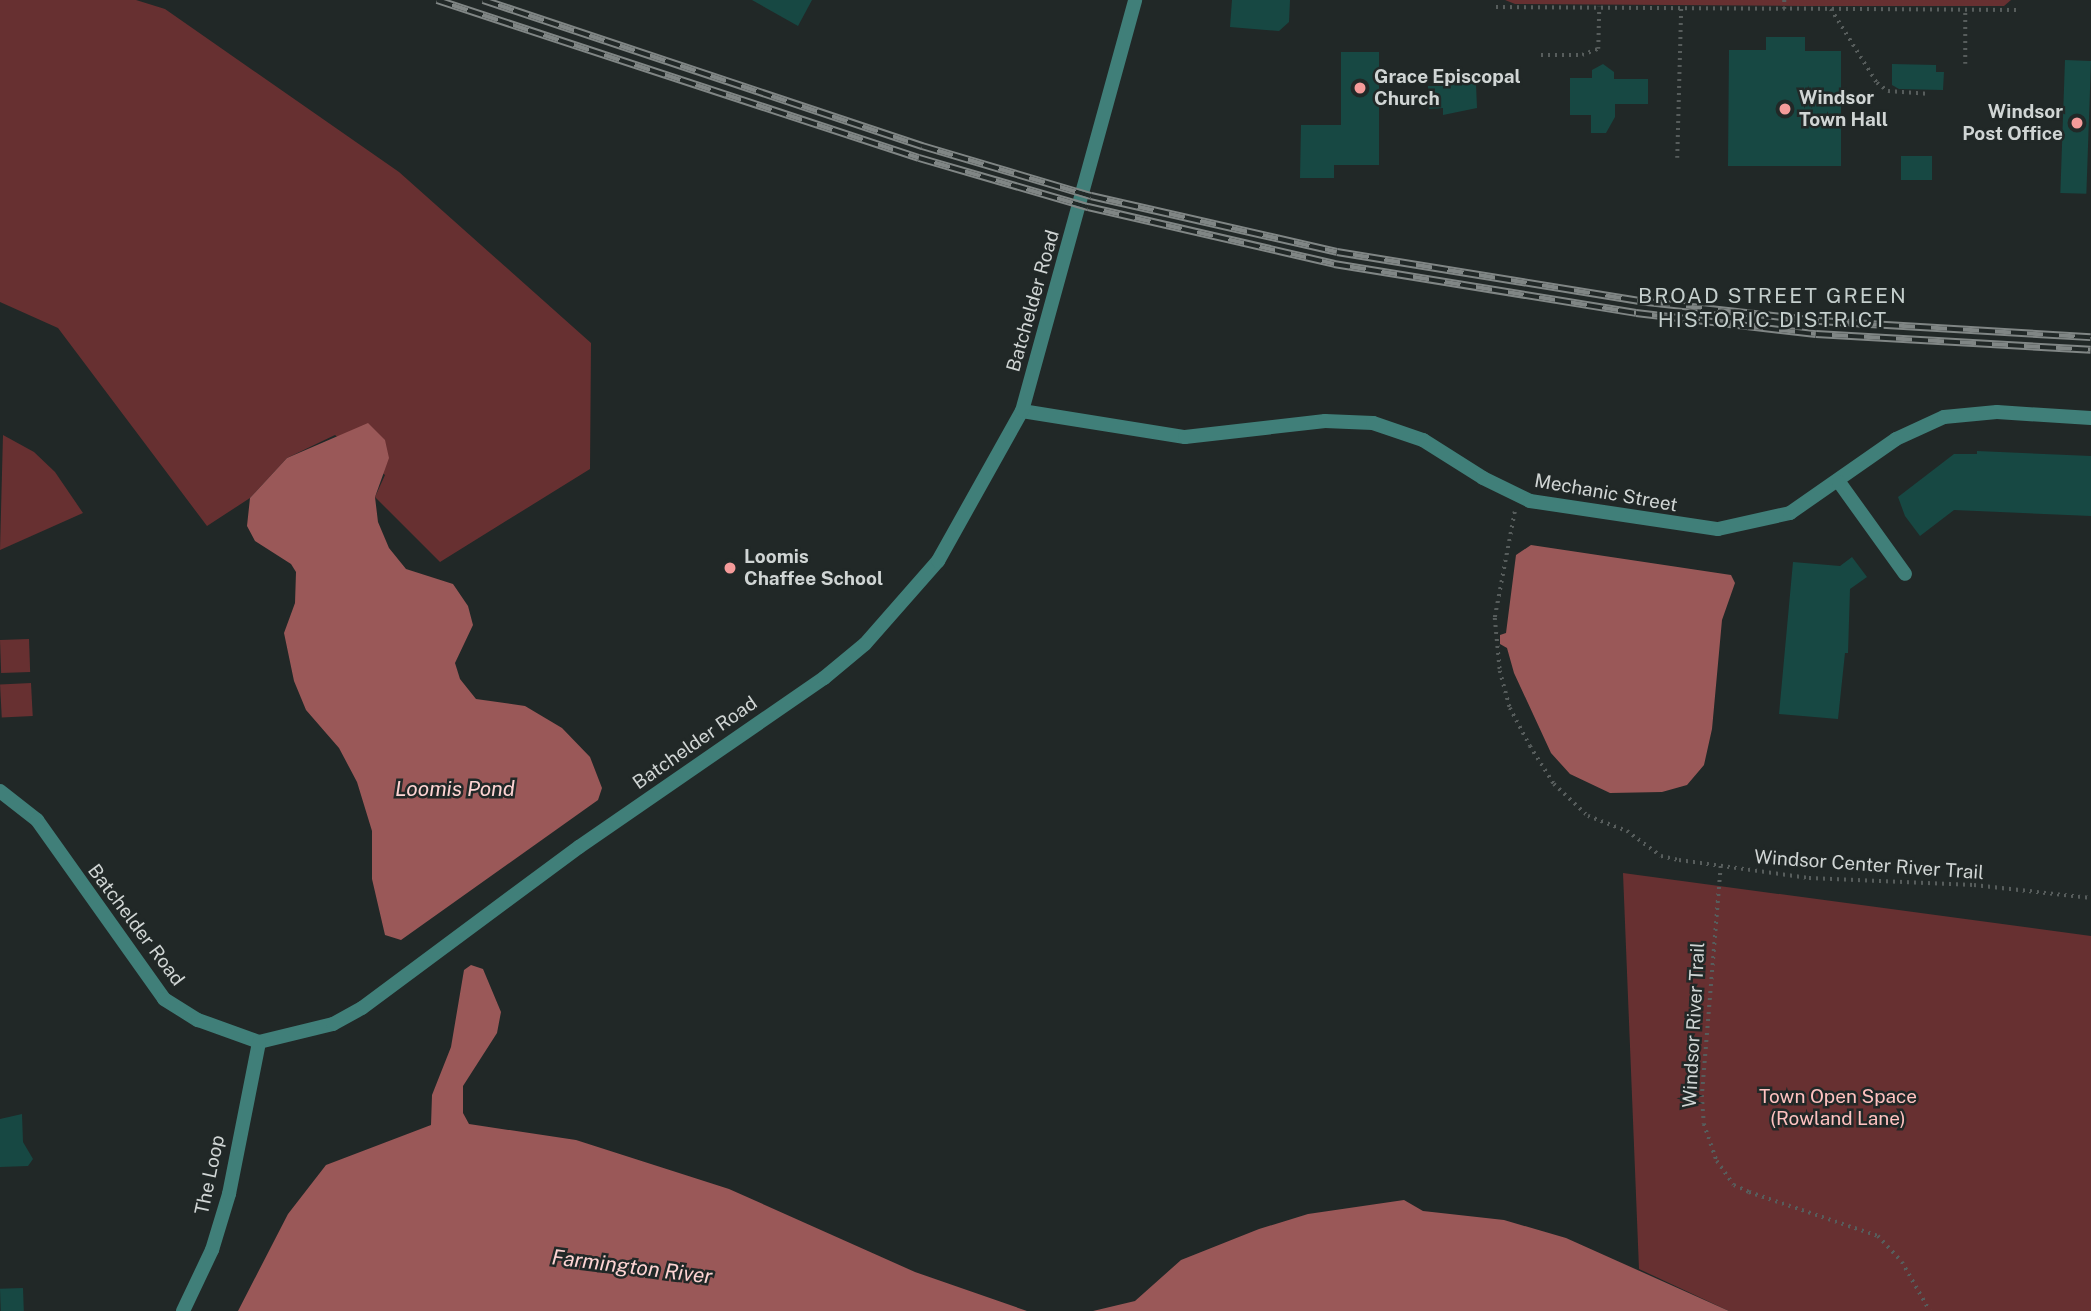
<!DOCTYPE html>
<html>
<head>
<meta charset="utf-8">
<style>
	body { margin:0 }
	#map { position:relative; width:2091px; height:1311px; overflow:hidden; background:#212827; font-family:"Public Sans",sans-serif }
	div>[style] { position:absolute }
	.green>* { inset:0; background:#673031; transform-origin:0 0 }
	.water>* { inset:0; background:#9a5858 }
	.building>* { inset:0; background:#174843; transform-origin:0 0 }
	.path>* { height:3.5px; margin-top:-1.75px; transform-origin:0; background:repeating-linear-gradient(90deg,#575d5c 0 2px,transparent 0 7px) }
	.minor>* { height:14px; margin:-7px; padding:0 7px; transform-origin:7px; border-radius:7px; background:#407f79 }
	.rail>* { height:8px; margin-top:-4px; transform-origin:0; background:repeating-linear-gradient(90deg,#212827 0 16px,#808685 0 32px); box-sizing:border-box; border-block:2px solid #808685 }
	.dots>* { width:19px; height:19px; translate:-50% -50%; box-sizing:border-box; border:4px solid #212827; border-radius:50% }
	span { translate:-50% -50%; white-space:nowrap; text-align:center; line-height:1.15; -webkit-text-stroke:5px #212827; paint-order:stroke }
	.poi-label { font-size:19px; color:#d0d5d4; font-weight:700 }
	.left { translate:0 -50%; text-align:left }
	.right { translate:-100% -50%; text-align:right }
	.street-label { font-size:19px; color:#d0d5d4 }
	.park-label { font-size:19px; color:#ffc2c0 }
	.neighbourhood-label { font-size:21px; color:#c4cecc; letter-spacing:2px }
	.water-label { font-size:21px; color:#fed4d3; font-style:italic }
</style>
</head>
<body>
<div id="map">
	<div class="green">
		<i style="clip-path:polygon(0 0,136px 0,165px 9px,399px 172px,591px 343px,590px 469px,440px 562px,375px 497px,385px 475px,335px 435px,287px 458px,250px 498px,207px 526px,58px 328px,0 302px)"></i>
		<i style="clip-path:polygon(1505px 0,2011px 0,2004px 6px,1803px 6px,1515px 4px)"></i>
		<i style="clip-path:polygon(3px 435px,34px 452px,55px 472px,83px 513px,0 550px)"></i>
		<i style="left:29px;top:639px;width:33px;height:29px;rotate:88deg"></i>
		<i style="left:31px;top:683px;width:33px;height:31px;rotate:87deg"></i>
		<i style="clip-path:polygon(1623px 873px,2091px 936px,2091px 1311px,1729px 1311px,1639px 1269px)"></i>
	</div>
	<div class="water">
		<i style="clip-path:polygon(368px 423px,385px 440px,389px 458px,375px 497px,378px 522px,389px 548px,406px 569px,453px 584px,468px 606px,473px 625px,455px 663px,460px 679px,476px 699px,525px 706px,562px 728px,590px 757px,602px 788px,598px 800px,401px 940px,385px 935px,372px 879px,372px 831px,357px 782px,339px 748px,306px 710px,294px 681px,284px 633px,295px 603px,296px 572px,291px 564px,255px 541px,247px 526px,250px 498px,287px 458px)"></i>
		<i style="clip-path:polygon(1531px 545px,1731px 575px,1735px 583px,1722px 620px,1712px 729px,1704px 765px,1687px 785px,1662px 792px,1610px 793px,1570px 774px,1551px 753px,1514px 673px,1507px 648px,1500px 644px,1500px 635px,1506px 633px,1516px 555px)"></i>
		<i style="clip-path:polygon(471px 965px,483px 969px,501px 1012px,497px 1033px,463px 1086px,463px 1113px,469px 1124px,576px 1140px,729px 1189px,915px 1272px,1027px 1311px,238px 1311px,288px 1214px,326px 1165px,431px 1125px,432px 1095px,451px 1047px,464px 970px)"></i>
		<i style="clip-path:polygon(1404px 1200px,1423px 1211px,1504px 1220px,1566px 1238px,1729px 1311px,1093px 1311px,1135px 1301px,1181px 1260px,1259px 1229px,1308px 1214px)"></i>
	</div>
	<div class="building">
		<i style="clip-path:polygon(752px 0,812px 0,798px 26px)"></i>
		<i style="clip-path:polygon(1232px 0,1290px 0,1289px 22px,1279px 31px,1230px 27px)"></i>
		<i style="clip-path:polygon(1766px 37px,1805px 37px,1805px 51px,1841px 51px,1841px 166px,1728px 166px,1729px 50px,1766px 50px)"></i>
		<i style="clip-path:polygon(1341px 52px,1379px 52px,1379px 165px,1334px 165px,1334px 178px,1300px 178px,1301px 125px,1341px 125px)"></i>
		<i style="left:2065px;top:60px;width:26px;height:133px;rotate:2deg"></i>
		<i style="clip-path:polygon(1603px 64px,1614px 72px,1614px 79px,1648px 79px,1648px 104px,1615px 104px,1615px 117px,1606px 133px,1591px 133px,1591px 115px,1570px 115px,1570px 78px,1592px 78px,1592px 70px)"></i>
		<i style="clip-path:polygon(1892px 64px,1936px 65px,1936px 72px,1944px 72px,1943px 90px,1899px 89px,1892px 85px)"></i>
		<i style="clip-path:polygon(1467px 75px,1467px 84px,1476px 84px,1477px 108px,1443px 115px,1443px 108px,1429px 109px,1428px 86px,1448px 86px,1448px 76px)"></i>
		<i style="left:1901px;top:156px;width:31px;height:24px"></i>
		<i style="clip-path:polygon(1977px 451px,2091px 456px,2091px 516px,1954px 510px,1920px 536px,1905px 516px,1898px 497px,1954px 454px,1977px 454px)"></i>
		<i style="clip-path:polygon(1852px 557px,1867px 577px,1850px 589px,1848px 653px,1845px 653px,1838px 719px,1779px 714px,1793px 562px,1840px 566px)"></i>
		<i style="clip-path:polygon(22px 1114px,23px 1142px,33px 1159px,28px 1166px,0 1167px,0 1119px)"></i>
		<i style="left:23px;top:1288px;width:23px;height:23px;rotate:88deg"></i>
	</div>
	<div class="path">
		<i style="left:1496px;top:7px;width:521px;rotate:0.33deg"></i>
		<i style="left:1784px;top:9px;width:9px;rotate:-90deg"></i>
		<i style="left:1831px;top:9px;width:87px;rotate:58.1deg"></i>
		<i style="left:1877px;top:83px;width:14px;rotate:36deg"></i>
		<i style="left:1888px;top:91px;width:39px;rotate:4deg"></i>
		<i style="left:1541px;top:55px;width:41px"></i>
		<i style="left:1582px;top:55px;width:17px;rotate:-21deg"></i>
		<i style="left:1598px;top:49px;width:42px;rotate:-88.6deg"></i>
		<i style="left:1965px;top:64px;width:54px;rotate:-90deg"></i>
		<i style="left:1677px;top:158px;width:150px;rotate:-88.5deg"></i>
		<i style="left:1515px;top:512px;width:108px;rotate:100.7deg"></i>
		<i style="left:1495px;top:618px;width:53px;rotate:84.6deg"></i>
		<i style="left:1500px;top:671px;width:38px;rotate:75deg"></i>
		<i style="left:1510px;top:708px;width:43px;rotate:62.2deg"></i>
		<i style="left:1530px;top:746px;width:45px;rotate:57.7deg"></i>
		<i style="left:1554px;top:784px;width:47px;rotate:43.3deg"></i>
		<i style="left:1588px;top:816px;width:42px;rotate:21deg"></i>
		<i style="left:1627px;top:831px;width:42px;rotate:36.3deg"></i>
		<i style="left:1661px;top:856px;width:18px;rotate:13deg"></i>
		<i style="left:1679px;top:860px;width:131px;rotate:7.9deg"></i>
		<i style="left:1809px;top:878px;width:165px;rotate:2.4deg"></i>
		<i style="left:1974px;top:885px;width:118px;rotate:6.3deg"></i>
		<i style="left:1721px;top:866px;width:230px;rotate:94.7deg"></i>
		<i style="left:1702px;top:1095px;width:29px;rotate:86deg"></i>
		<i style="left:1704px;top:1124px;width:39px;rotate:71deg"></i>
		<i style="left:1717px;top:1161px;width:29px;rotate:55deg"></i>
		<i style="left:1734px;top:1185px;width:17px;rotate:25deg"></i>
		<i style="left:1749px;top:1192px;width:136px;rotate:18.8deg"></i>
		<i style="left:1878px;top:1236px;width:35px;rotate:47deg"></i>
		<i style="left:1902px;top:1262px;width:56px;rotate:60.3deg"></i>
	</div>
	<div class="minor">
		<i style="left:1022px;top:411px;width:165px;rotate:9.1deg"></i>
		<i style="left:1185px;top:437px;width:141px;rotate:-6.5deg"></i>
		<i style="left:1325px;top:421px;width:48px;rotate:2.4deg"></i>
		<i style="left:1373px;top:423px;width:53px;rotate:18.8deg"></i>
		<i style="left:1423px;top:440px;width:71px;rotate:32.3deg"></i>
		<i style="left:1483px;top:478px;width:52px;rotate:26.1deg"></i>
		<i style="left:1530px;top:501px;width:190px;rotate:8.5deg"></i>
		<i style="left:1718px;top:529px;width:74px;rotate:-12.5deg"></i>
		<i style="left:1790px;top:513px;width:129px;rotate:-34.9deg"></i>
		<i style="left:1896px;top:439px;width:53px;rotate:-24.6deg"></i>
		<i style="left:1944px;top:417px;width:53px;rotate:-5.4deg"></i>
		<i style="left:1997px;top:412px;width:94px;rotate:3.7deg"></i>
		<i style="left:1839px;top:482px;width:113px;rotate:54.3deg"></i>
		<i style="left:0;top:791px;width:47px;rotate:38.1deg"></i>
		<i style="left:37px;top:820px;width:219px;rotate:54.6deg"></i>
		<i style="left:164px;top:999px;width:40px;rotate:32deg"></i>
		<i style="left:198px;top:1020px;width:65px;rotate:19.8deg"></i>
		<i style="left:259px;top:1042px;width:76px;rotate:-13.7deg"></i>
		<i style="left:333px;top:1024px;width:33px;rotate:-29deg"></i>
		<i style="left:362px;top:1008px;width:270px;rotate:-36.6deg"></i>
		<i style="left:579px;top:847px;width:298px;rotate:-34.6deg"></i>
		<i style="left:824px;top:678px;width:53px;rotate:-39.7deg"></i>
		<i style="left:865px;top:644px;width:111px;rotate:-48.7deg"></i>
		<i style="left:938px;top:561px;width:172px;rotate:-60.8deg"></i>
		<i style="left:1022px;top:411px;width:426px;rotate:-74.6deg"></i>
		<i style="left:183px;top:1311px;width:68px;rotate:-64.6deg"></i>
		<i style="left:212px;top:1250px;width:59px;rotate:-73.1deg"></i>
		<i style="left:229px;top:1194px;width:155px;rotate:-78.8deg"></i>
	</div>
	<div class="rail">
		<i style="left:437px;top:0;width:507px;rotate:18.15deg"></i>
		<i style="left:919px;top:158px;width:176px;rotate:16.2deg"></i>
		<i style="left:1088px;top:207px;width:253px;rotate:13deg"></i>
		<i style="left:1334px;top:264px;width:306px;rotate:9.2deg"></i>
		<i style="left:1636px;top:313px;width:181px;rotate:6.7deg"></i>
		<i style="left:1816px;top:334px;width:275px;rotate:3.3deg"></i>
		<i style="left:483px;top:0;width:463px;rotate:18.4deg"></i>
		<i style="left:922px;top:146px;width:176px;rotate:16.5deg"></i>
		<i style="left:1091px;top:196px;width:252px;rotate:12.8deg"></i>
		<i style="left:1337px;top:252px;width:305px;rotate:9.2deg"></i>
		<i style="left:1638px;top:301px;width:182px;rotate:6.3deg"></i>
		<i style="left:1819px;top:321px;width:272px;rotate:3.4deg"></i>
	</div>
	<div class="dots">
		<i style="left:1360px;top:88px;background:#f59b9a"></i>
		<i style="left:1785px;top:109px;background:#f59b9a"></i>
		<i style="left:2077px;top:123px;background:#f59b9a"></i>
		<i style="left:730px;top:568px;background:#f59b9a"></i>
	</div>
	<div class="poi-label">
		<span class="left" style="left:1374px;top:88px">Grace Episcopal<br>Church</span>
		<span class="left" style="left:1799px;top:109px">Windsor<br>Town Hall</span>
		<span class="right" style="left:2063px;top:123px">Windsor<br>Post Office</span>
		<span class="left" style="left:744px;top:568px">Loomis<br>Chaffee School</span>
	</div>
	<div class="street-label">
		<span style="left:1033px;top:301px;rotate:-74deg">Batchelder Road</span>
		<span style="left:1606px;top:493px;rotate:10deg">Mechanic Street</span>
		<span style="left:695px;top:743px;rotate:-35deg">Batchelder Road</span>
		<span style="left:1869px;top:865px;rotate:4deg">Windsor Center River Trail</span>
		<span style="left:136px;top:925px;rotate:53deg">Batchelder Road</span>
		<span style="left:1694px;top:1025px;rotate:-87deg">Windsor River Trail</span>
		<span style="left:210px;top:1175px;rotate:-78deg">The Loop</span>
	</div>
	<div class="park-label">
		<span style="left:1838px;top:1108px">Town Open Space<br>(Rowland Lane)</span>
	</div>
	<div class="neighbourhood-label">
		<span style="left:1773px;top:308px">BROAD STREET GREEN<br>HISTORIC DISTRICT</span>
	</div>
	<div class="water-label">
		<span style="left:455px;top:789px">Loomis Pond</span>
		<span style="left:632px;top:1267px;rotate:7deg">Farmington River</span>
	</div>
</div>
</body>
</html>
